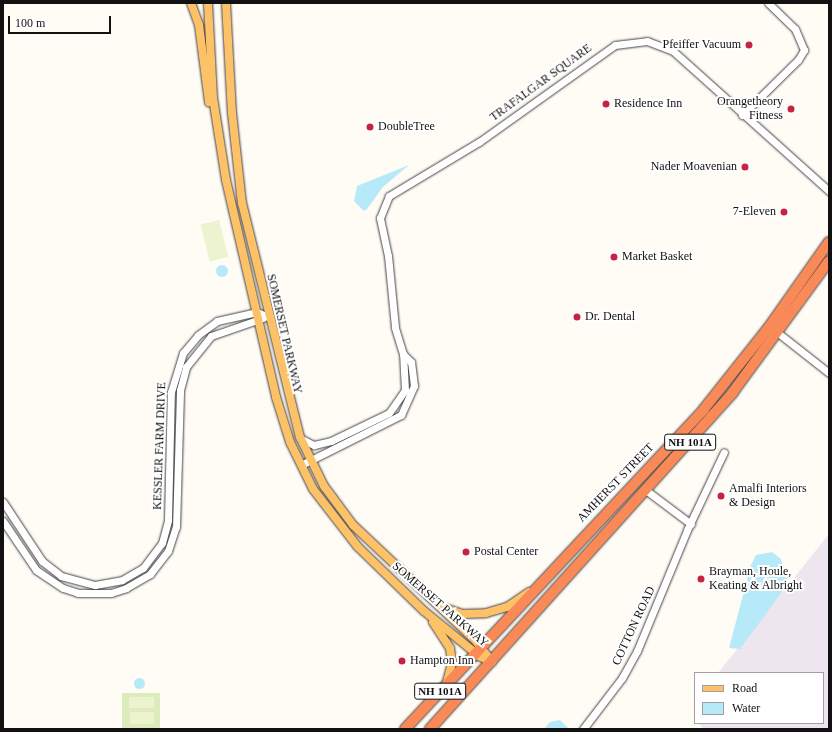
<!DOCTYPE html>
<html>
<head>
<meta charset="utf-8">
<style>
	body { margin:0 }
	#map { position:relative; width:832px; height:732px; overflow:hidden; background:#fffbf5; font-family:Georgia,serif }
	div>[style] { position:absolute }
	.industrial>* { inset:0; background:#ede6ef }
	.green>* { inset:0; background:#dcecbc; transform-origin:0 0 }
	.pitch>* { inset:0; background:#ecf3ce; transform-origin:0 0 }
	.water>* { inset:0; background:#b7eaf9 }
	.round { border-radius:50% }
	.roads { filter:drop-shadow(0 0 1px #444) drop-shadow(0 0 1px #444) }
	.minor>* { height:7px; margin:-3.5px; padding:0 3.5px; transform-origin:3.5px; border-radius:3.5px; background:#fff }
	.major>* { height:8px; margin:-4px; padding:0 4px; transform-origin:4px; border-radius:4px; background:#fdc267 }
	.highway>* { height:10px; margin:-5px; padding:0 5px; transform-origin:5px; border-radius:5px; background:#f98a58 }
	.dots>* { width:11px; height:11px; translate:-50% -50%; box-sizing:border-box; border:2px solid #fff; border-radius:50% }
	span { translate:-50% -50%; white-space:nowrap; text-align:center; line-height:1.15; -webkit-text-stroke:4px #fff; paint-order:stroke }
	.shield-label span { padding:1px 3px; background:#fff; border:1px solid; border-radius:3px; -webkit-text-stroke-width:0 }
	.shield-label { font-size:11px; color:#111; font-weight:700 }
	.poi-label { font-size:12px; color:#111 }
	.right { translate:-100% -50%; text-align:right }
	.left { translate:0 -50%; text-align:left }
	.street-label { font-size:12px; color:#111 }
	.frame { position:absolute; inset:0; border:4px solid #111; pointer-events:none }
	.legend { position:absolute; left:694px; top:672px; width:130px; height:52px; box-sizing:border-box; background:#fff; border:1px solid #a0a0a0; margin:0; padding:5px 7px; list-style:none; font-size:12px; color:#111 }
	.legend li { display:flex; align-items:center; gap:8px; height:20px }
	.legend b { width:20px; border:1px solid #a0a0a0 }
	.scale { position:absolute; left:8px; top:16px; width:103px; height:18px; box-sizing:border-box; border:2px solid #111; border-top:0; padding-left:5px; font-size:12px; line-height:14px; white-space:nowrap; color:#111; -webkit-text-stroke:3px #fff; paint-order:stroke }
</style>
</head>
<body>
<div id="map">
	<div class="industrial">
		<i style="clip-path:polygon(829px 534px,829px 729px,704px 729px,698px 723px,823px 723px,823px 673px,718px 673px)"></i>
	</div>
	<div class="green">
		<i style="left:122px;top:693px;width:38px;height:36px"></i>
	</div>
	<div class="pitch">
		<i style="left:219px;top:220px;width:38px;height:19px;rotate:76deg"></i>
		<i style="left:129px;top:697px;width:25px;height:11px"></i>
		<i style="left:130px;top:712px;width:24px;height:12px"></i>
	</div>
	<div class="water">
		<i style="clip-path:polygon(409px 165px,383px 187px,367px 209px,364px 211px,354px 201px,357px 186px)"></i>
		<i class="round" style="left:216px;top:265px;width:12px;height:12px"></i>
		<i style="clip-path:polygon(772px 552px,781px 559px,788px 584px,740px 649px,729px 648px,751px 565px,756px 555px)"></i>
		<i class="round" style="left:133.5px;top:677.5px;width:11px;height:11px"></i>
		<i style="clip-path:polygon(560px 720px,569px 729px,544px 729px,550px 722px)"></i>
	</div>
	<div class="roads">
		<div class="minor">
			<i style="left:742px;top:115px;width:78px;rotate:-44.5deg"></i>
			<i style="left:798px;top:60px;width:12px;rotate:-59deg"></i>
			<i style="left:804px;top:50px;width:23px;rotate:-113deg"></i>
			<i style="left:795px;top:29px;width:37px;rotate:-136deg"></i>
			<i style="left:778px;top:333px;width:65px;rotate:38.1deg"></i>
			<i style="left:300px;top:438px;width:16px;rotate:27deg"></i>
			<i style="left:314px;top:445px;width:17px;rotate:-13deg"></i>
			<i style="left:331px;top:441px;width:64px;rotate:-25.8deg"></i>
			<i style="left:389px;top:413px;width:28px;rotate:-55deg"></i>
			<i style="left:405px;top:390px;width:36px;rotate:-93deg"></i>
			<i style="left:403px;top:354px;width:28px;rotate:-107deg"></i>
			<i style="left:395px;top:327px;width:71px;rotate:-95.6deg"></i>
			<i style="left:388px;top:256px;width:39px;rotate:-102deg"></i>
			<i style="left:380px;top:218px;width:24px;rotate:-68deg"></i>
			<i style="left:389px;top:196px;width:105px;rotate:-31deg"></i>
			<i style="left:479px;top:142px;width:167px;rotate:-35.5deg"></i>
			<i style="left:615px;top:45px;width:32px;rotate:-7deg"></i>
			<i style="left:647px;top:41px;width:28px;rotate:21deg"></i>
			<i style="left:673px;top:51px;width:210px;rotate:41.9deg"></i>
			<i style="left:301px;top:465px;width:112px;rotate:-26.6deg"></i>
			<i style="left:401px;top:415px;width:32px;rotate:-66deg"></i>
			<i style="left:414px;top:386px;width:24px;rotate:-97deg"></i>
			<i style="left:411px;top:362px;width:11px;rotate:-135deg"></i>
			<i style="left:647px;top:491px;width:55px;rotate:36.9deg"></i>
			<i style="left:3px;top:502px;width:71px;rotate:56.5deg"></i>
			<i style="left:42px;top:561px;width:24px;rotate:38deg"></i>
			<i style="left:61px;top:576px;width:35px;rotate:15deg"></i>
			<i style="left:95px;top:585px;width:27px;rotate:-10deg"></i>
			<i style="left:122px;top:580px;width:24px;rotate:-30deg"></i>
			<i style="left:143px;top:568px;width:31px;rotate:-53deg"></i>
			<i style="left:162px;top:543px;width:24px;rotate:-75deg"></i>
			<i style="left:168px;top:520px;width:128px;rotate:-88.7deg"></i>
			<i style="left:171px;top:392px;width:41px;rotate:-72.9deg"></i>
			<i style="left:183px;top:353px;width:23px;rotate:-50deg"></i>
			<i style="left:198px;top:335px;width:24px;rotate:-36deg"></i>
			<i style="left:217px;top:321px;width:41px;rotate:-12.7deg"></i>
			<i style="left:257px;top:312px;width:12px;rotate:24deg"></i>
			<i style="left:3px;top:521px;width:59px;rotate:56deg"></i>
			<i style="left:36px;top:570px;width:32px;rotate:34deg"></i>
			<i style="left:63px;top:588px;width:16px;rotate:18deg"></i>
			<i style="left:78px;top:593px;width:33px"></i>
			<i style="left:111px;top:593px;width:16px;rotate:-18deg"></i>
			<i style="left:126px;top:588px;width:28px;rotate:-30deg"></i>
			<i style="left:150px;top:574px;width:29px;rotate:-52deg"></i>
			<i style="left:168px;top:551px;width:25px;rotate:-72deg"></i>
			<i style="left:176px;top:527px;width:137px;rotate:-88.3deg"></i>
			<i style="left:180px;top:390px;width:24px;rotate:-75deg"></i>
			<i style="left:186px;top:367px;width:40px;rotate:-51deg"></i>
			<i style="left:211px;top:336px;width:55px;rotate:-19.1deg"></i>
			<i style="left:583px;top:729px;width:64px;rotate:-52.6deg"></i>
			<i style="left:622px;top:678px;width:31px;rotate:-61deg"></i>
			<i style="left:637px;top:651px;width:131px;rotate:-67.5deg"></i>
			<i style="left:687px;top:530px;width:86px;rotate:-64.6deg"></i>
		</div>
		<div class="major">
			<i style="left:191px;top:3px;width:23px;rotate:70deg"></i>
			<i style="left:199px;top:25px;width:78px;rotate:82.6deg"></i>
			<i style="left:208px;top:3px;width:95px;rotate:87deg"></i>
			<i style="left:213px;top:98px;width:83px;rotate:81deg"></i>
			<i style="left:226px;top:180px;width:223px;rotate:77deg"></i>
			<i style="left:276px;top:397px;width:47px;rotate:72.7deg"></i>
			<i style="left:290px;top:442px;width:52px;rotate:63.9deg"></i>
			<i style="left:313px;top:489px;width:73px;rotate:52.2deg"></i>
			<i style="left:358px;top:547px;width:92px;rotate:44.1deg"></i>
			<i style="left:424px;top:611px;width:71px;rotate:39.3deg"></i>
			<i style="left:479px;top:656px;width:14px;rotate:25deg"></i>
			<i style="left:226px;top:3px;width:110px;rotate:86.9deg"></i>
			<i style="left:232px;top:113px;width:91px;rotate:83.7deg"></i>
			<i style="left:242px;top:203px;width:241px;rotate:76.1deg"></i>
			<i style="left:300px;top:437px;width:55px;rotate:63.9deg"></i>
			<i style="left:324px;top:486px;width:49px;rotate:53.4deg"></i>
			<i style="left:353px;top:525px;width:168px;rotate:43.3deg"></i>
			<i style="left:475px;top:640px;width:28px;rotate:52deg"></i>
			<i style="left:442px;top:607px;width:21px;rotate:19deg"></i>
			<i style="left:462px;top:614px;width:24px;rotate:-2deg"></i>
			<i style="left:486px;top:613px;width:22px;rotate:-16deg"></i>
			<i style="left:507px;top:607px;width:27px;rotate:-34deg"></i>
			<i style="left:433px;top:622px;width:31px;rotate:57deg"></i>
			<i style="left:450px;top:648px;width:15px;rotate:82deg"></i>
			<i style="left:452px;top:663px;width:20px;rotate:105deg"></i>
		</div>
		<div class="highway">
			<i style="left:405px;top:729px;width:438px;rotate:-46.9deg"></i>
			<i style="left:704px;top:409px;width:105px;rotate:-51.6deg"></i>
			<i style="left:769px;top:327px;width:104px;rotate:-54.8deg"></i>
			<i style="left:430px;top:729px;width:453px;rotate:-48deg"></i>
			<i style="left:733px;top:392px;width:162px;rotate:-53.8deg"></i>
		</div>
	</div>
	<div class="dots">
		<i style="left:749px;top:45px;background:#c82243"></i>
		<i style="left:606px;top:104px;background:#c82243"></i>
		<i style="left:791px;top:109px;background:#c82243"></i>
		<i style="left:370px;top:127px;background:#c82243"></i>
		<i style="left:745px;top:167px;background:#c82243"></i>
		<i style="left:784px;top:212px;background:#c82243"></i>
		<i style="left:614px;top:257px;background:#c82243"></i>
		<i style="left:577px;top:317px;background:#c82243"></i>
		<i style="left:721px;top:496px;background:#c82243"></i>
		<i style="left:466px;top:552px;background:#c82243"></i>
		<i style="left:701px;top:579px;background:#c82243"></i>
		<i style="left:402px;top:661px;background:#c82243"></i>
	</div>
	<div class="shield-label">
		<span style="left:690px;top:442px">NH 101A</span>
		<span style="left:440px;top:691px">NH 101A</span>
	</div>
	<div class="poi-label">
		<span class="right" style="left:741px;top:45px">Pfeiffer Vacuum</span>
		<span class="right" style="left:783px;top:109px">Orangetheory<br>Fitness</span>
		<span class="left" style="left:614px;top:104px">Residence Inn</span>
		<span class="left" style="left:378px;top:127px">DoubleTree</span>
		<span class="right" style="left:737px;top:167px">Nader Moavenian</span>
		<span class="right" style="left:776px;top:212px">7-Eleven</span>
		<span class="left" style="left:622px;top:257px">Market Basket</span>
		<span class="left" style="left:585px;top:317px">Dr. Dental</span>
		<span class="left" style="left:729px;top:496px">Amalfi Interiors<br>&amp; Design</span>
		<span class="left" style="left:474px;top:552px">Postal Center</span>
		<span class="left" style="left:709px;top:579px">Brayman, Houle,<br>Keating &amp; Albright</span>
		<span class="left" style="left:410px;top:661px">Hampton Inn</span>
	</div>
	<div class="street-label">
		<span style="left:541px;top:83px;rotate:-36deg">TRAFALGAR SQUARE</span>
		<span style="left:284px;top:334px;rotate:77deg">SOMERSET PARKWAY</span>
		<span style="left:160px;top:446px;rotate:-88deg">KESSLER FARM DRIVE</span>
		<span style="left:616px;top:483px;rotate:-46deg">AMHERST STREET</span>
		<span style="left:440px;top:605px;rotate:41deg">SOMERSET PARKWAY</span>
		<span style="left:634px;top:626px;rotate:-65deg">COTTON ROAD</span>
	</div>
	<div class="frame"></div>
	<ul class="legend">
	<li><b style="height:5px;background:#fdc267"></b>Road</li>
	<li><b style="height:11px;background:#b7eaf9"></b>Water</li>
	</ul>
	<div class="scale">100 m</div>
</div>
</body>
</html>
